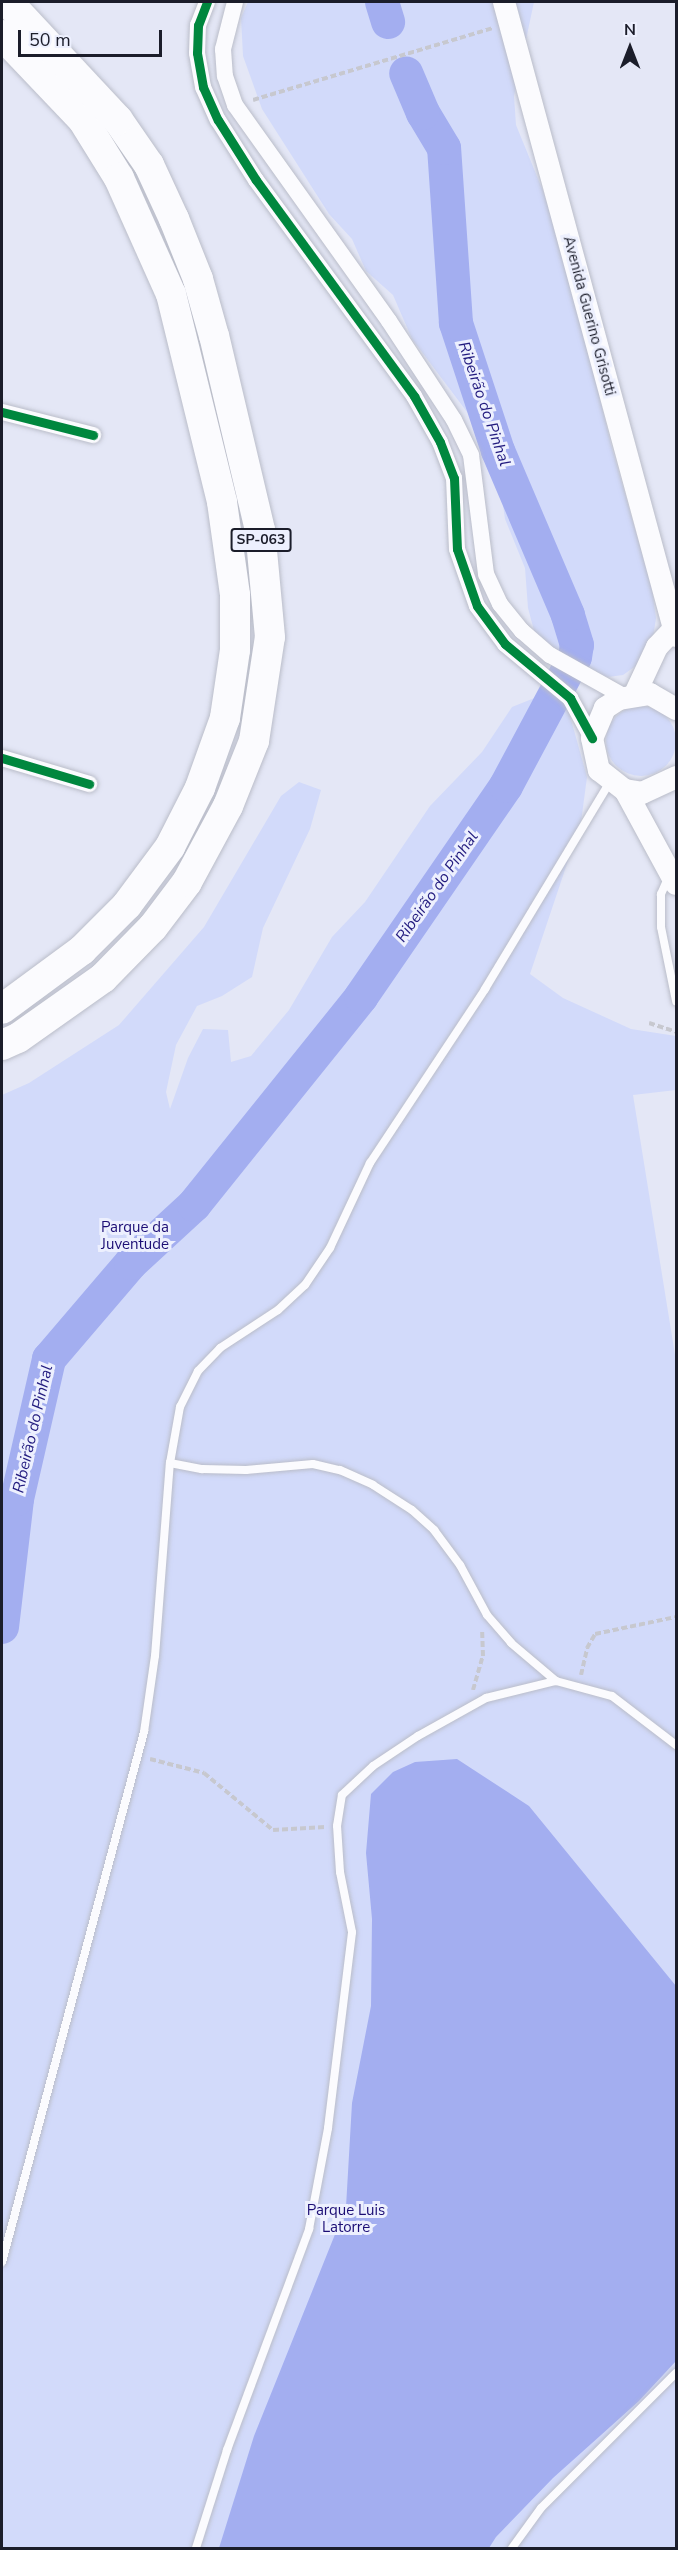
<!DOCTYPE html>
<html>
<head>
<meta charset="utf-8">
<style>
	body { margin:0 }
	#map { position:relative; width:678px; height:2550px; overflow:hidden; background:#e4e7f6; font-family:"Nunito Sans",sans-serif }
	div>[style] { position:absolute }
	.green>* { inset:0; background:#d2dafa }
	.round { border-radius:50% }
	.water>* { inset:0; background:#a3aef0 }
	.river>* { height:34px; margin:-17px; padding:0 17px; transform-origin:17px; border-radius:17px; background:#a3aef0 }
	.path>* { height:4px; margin-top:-2px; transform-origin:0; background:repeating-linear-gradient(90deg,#c7c8cf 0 6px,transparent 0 9px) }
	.roads { filter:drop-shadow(0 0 2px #babdc9) drop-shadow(0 0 2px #babdc9) }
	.lane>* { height:8px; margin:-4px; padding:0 4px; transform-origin:4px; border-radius:4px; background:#fbfbfe }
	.street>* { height:16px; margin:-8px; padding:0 8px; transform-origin:8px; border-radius:8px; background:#fbfbfe }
	.secondary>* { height:22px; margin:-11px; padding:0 11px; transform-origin:11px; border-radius:11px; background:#fbfbfe }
	.highway>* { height:30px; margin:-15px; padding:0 15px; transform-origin:15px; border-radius:15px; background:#fbfbfe }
	.cycleway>* { height:9px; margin:-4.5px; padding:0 4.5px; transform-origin:4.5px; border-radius:4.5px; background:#00873e }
	span { translate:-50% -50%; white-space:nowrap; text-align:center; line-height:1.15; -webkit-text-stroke:6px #edf0fe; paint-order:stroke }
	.shield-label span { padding:2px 4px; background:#edf0fe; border:2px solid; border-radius:4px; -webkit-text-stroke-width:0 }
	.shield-label { font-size:14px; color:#1b1d2a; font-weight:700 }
	.street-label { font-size:15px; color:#1b1d2a }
	.park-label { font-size:15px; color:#1c0e75 }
	.water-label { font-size:16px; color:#211a7e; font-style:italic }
	.frame { position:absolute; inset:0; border:3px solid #1b1d2a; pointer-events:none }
	.north { position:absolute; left:600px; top:18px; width:60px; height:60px; -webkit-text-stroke:4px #edf0fe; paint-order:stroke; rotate:0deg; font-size:16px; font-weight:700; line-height:24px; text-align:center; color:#1b1d2a }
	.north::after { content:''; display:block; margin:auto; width:21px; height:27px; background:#1b1d2a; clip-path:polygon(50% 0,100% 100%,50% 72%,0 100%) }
	.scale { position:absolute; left:18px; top:30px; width:144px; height:27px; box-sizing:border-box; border:3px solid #1b1d2a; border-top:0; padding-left:8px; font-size:18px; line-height:21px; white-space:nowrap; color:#1b1d2a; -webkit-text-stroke:4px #edf0fe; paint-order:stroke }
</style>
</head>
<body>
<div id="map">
	<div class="green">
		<i style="clip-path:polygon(248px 2px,534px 2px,514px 96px,516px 125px,543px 191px,572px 282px,611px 445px,652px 589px,656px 618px,652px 644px,641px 662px,623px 675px,608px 677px,591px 672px,552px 651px,535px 634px,528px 608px,525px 568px,505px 519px,495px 449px,412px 339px,393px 295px,366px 271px,352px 239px,329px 214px,262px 109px,243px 56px,241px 18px)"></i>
		<i style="clip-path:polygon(537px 697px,568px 709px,587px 777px,581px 822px,530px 974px,563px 998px,631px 1029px,676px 1036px,676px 1090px,633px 1095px,676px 1361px,676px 2548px,2px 2548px,2px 1095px,29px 1083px,119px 1025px,204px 927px,281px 796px,299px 782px,321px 790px,310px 829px,263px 928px,252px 977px,222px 996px,197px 1006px,176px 1045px,166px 1092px,170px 1109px,188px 1058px,203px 1029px,228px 1030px,231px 1062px,251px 1056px,289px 1010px,332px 937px,365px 902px,430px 806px,482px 752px,512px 707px)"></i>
		<i class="round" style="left:606px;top:706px;width:70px;height:70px"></i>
	</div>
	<div class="water">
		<i style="clip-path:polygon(457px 1759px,529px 1806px,676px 1986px,676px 2361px,639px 2401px,553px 2478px,496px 2537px,489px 2548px,219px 2548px,254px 2436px,346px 2207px,352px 2103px,371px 2006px,372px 1919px,366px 1853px,371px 1794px,393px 1772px,415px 1762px)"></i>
	</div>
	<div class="river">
		<i style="left:382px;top:2px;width:21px;rotate:73deg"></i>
		<i style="left:2px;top:1627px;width:129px;rotate:-83.3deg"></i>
		<i style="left:17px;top:1499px;width:144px;rotate:-77.1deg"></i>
		<i style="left:49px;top:1359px;width:126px;rotate:-49.5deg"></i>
		<i style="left:131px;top:1263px;width:86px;rotate:-42.6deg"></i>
		<i style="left:194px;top:1205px;width:267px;rotate:-51.2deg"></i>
		<i style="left:361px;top:997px;width:256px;rotate:-55.5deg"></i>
		<i style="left:506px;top:786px;width:146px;rotate:-61.9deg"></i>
		<i style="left:575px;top:657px;width:12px;rotate:-81deg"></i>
		<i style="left:577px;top:645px;width:31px;rotate:-107deg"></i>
		<i style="left:568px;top:615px;width:178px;rotate:-113.1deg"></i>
		<i style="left:498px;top:451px;width:135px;rotate:-108.2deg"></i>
		<i style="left:456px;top:323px;width:175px;rotate:-93.9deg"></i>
		<i style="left:444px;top:148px;width:41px;rotate:-121deg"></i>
		<i style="left:423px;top:113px;width:43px;rotate:-113deg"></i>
	</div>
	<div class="path">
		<i style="left:253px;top:100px;width:251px;rotate:-16.7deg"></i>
		<i style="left:649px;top:1023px;width:28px;rotate:18deg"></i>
		<i style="left:581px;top:1675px;width:28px;rotate:-77deg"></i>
		<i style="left:587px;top:1648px;width:16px;rotate:-60deg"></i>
		<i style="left:595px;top:1634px;width:83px;rotate:-11.9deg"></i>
		<i style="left:473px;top:1690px;width:35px;rotate:-74deg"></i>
		<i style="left:483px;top:1656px;width:26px;rotate:-92deg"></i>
		<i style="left:150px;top:1759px;width:56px;rotate:14.5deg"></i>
		<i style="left:204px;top:1773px;width:89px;rotate:39.6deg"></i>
		<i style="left:273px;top:1830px;width:52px;rotate:-3.3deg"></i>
	</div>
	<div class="roads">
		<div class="lane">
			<i style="left:669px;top:876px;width:20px;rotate:114deg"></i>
			<i style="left:661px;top:894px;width:33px;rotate:90deg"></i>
			<i style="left:661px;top:927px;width:76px;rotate:78.5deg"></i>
			<i style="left:170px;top:1463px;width:33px;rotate:11deg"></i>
			<i style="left:202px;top:1469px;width:44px;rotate:1.3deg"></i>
			<i style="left:246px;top:1470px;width:67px;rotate:-5.1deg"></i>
			<i style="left:313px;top:1464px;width:28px;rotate:13deg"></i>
			<i style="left:340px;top:1470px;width:36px;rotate:24deg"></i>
			<i style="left:373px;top:1485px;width:46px;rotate:32.7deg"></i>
			<i style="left:412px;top:1510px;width:30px;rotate:42deg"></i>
			<i style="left:434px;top:1530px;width:44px;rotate:53.4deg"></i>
			<i style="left:460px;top:1565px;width:57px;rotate:61.6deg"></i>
			<i style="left:487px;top:1615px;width:37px;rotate:49deg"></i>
			<i style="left:511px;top:1643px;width:59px;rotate:40.2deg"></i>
			<i style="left:2px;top:2262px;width:549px;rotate:-75deg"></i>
			<i style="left:144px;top:1732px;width:77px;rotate:-81.8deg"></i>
			<i style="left:155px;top:1656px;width:194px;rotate:-85.6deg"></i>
			<i style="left:170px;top:1463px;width:57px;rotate:-79.9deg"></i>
			<i style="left:180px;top:1407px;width:40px;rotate:-63.4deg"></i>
			<i style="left:198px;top:1371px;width:32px;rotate:-46deg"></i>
			<i style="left:220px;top:1348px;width:69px;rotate:-33.2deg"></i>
			<i style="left:278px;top:1310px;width:37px;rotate:-43deg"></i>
			<i style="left:305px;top:1285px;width:45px;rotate:-56deg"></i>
			<i style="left:330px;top:1248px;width:94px;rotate:-64.8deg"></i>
			<i style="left:370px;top:1163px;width:209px;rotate:-56.5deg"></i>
			<i style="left:485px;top:989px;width:242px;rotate:-58.9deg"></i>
			<i style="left:196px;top:2548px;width:103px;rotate:-72.4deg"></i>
			<i style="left:227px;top:2450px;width:236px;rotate:-69.6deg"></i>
			<i style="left:309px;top:2229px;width:103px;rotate:-79.3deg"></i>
			<i style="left:328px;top:2128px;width:197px;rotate:-83deg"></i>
			<i style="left:352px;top:1932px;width:61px;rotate:-101.3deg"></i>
			<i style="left:340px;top:1872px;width:46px;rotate:-93.7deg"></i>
			<i style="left:337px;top:1826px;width:31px;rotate:-81deg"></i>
			<i style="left:342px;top:1795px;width:42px;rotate:-43.1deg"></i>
			<i style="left:373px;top:1766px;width:54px;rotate:-33.7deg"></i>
			<i style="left:418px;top:1736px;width:78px;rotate:-29.2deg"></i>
			<i style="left:486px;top:1698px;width:72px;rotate:-13.7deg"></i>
			<i style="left:556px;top:1681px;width:58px;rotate:15deg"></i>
			<i style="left:612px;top:1696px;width:81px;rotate:37.4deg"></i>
			<i style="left:512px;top:2548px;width:49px;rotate:-54.1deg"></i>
			<i style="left:541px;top:2508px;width:191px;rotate:-45deg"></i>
		</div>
		<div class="street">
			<i style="left:207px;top:2px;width:25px;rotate:111deg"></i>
			<i style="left:198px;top:25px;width:28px;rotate:92deg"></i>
			<i style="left:197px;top:53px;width:35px;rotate:80deg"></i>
			<i style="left:203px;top:87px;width:36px;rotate:66deg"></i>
			<i style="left:218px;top:120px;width:71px;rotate:57.7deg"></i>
			<i style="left:256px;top:180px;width:268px;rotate:53.8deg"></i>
			<i style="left:414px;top:396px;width:53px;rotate:60.5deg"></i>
			<i style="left:440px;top:442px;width:39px;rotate:69deg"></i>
			<i style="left:454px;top:478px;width:71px;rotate:87.6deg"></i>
			<i style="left:457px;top:549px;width:60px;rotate:70.7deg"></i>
			<i style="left:477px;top:606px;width:47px;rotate:53.6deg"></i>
			<i style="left:505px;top:644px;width:85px;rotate:39.7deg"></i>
			<i style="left:570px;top:698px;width:46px;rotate:61.2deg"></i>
			<i style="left:235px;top:2px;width:49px;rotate:104.3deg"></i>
			<i style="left:223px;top:49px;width:27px;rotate:86deg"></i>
			<i style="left:225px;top:76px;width:31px;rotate:71deg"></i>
			<i style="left:235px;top:105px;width:265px;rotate:54.5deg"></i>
			<i style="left:389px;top:321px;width:118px;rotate:56.7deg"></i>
			<i style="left:454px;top:420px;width:39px;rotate:64deg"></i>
			<i style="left:471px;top:455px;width:120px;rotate:82.8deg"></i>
			<i style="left:486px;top:574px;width:33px;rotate:65deg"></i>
			<i style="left:500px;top:604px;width:35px;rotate:51deg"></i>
			<i style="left:522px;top:631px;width:37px;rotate:41deg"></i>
			<i style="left:550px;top:655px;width:86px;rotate:29.2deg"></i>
			<i style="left:2px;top:412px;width:94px;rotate:14.2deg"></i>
			<i style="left:2px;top:758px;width:91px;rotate:16.6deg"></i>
		</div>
		<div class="secondary">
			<i style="left:504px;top:2px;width:657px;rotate:74.82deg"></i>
			<i style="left:635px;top:694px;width:52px;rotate:-64.9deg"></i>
			<i style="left:657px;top:647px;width:23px;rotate:-47deg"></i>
			<i style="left:676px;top:709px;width:30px;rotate:-150deg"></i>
			<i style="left:650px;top:694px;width:31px;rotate:171deg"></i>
			<i style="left:619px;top:699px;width:17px;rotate:147deg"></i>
			<i style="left:605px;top:708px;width:33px;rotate:113deg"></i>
			<i style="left:592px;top:738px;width:33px;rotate:78deg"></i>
			<i style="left:599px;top:770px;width:33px;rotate:38deg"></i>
			<i style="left:625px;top:790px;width:17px;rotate:10deg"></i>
			<i style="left:642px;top:793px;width:38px;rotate:-25deg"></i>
			<i style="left:625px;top:790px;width:107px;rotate:61.5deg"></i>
		</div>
		<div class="highway">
			<i style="left:2px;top:35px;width:117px;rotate:46.4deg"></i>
			<i style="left:83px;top:120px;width:68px;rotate:58.2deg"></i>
			<i style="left:119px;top:178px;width:127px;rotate:65.9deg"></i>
			<i style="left:171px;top:294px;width:214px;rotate:76.2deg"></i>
			<i style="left:222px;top:502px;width:94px;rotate:82deg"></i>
			<i style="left:235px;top:595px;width:55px;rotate:90deg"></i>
			<i style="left:235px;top:650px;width:69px;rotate:98.4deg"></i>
			<i style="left:225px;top:718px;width:74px;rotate:109.7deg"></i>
			<i style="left:200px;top:788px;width:66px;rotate:117deg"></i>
			<i style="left:170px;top:847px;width:72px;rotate:126.6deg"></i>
			<i style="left:127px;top:905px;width:64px;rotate:135deg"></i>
			<i style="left:82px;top:950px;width:99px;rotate:143.6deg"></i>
			<i style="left:2px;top:1045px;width:17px;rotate:-24deg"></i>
			<i style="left:18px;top:1038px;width:104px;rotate:-35.2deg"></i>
			<i style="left:103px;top:978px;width:71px;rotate:-45.6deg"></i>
			<i style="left:153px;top:927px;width:56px;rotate:-52.9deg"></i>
			<i style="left:187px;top:882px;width:86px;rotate:-61.7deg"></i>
			<i style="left:228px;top:806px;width:70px;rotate:-68.2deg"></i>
			<i style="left:254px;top:741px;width:105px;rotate:-81.3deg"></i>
			<i style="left:270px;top:637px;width:107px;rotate:-95.3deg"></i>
			<i style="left:260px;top:530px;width:199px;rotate:-103.3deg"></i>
			<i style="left:214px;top:336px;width:59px;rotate:-105.7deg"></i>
			<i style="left:198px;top:279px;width:65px;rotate:-111.8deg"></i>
			<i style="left:174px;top:219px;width:60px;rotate:-114.8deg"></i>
			<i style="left:149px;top:165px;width:55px;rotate:-124.6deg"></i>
			<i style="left:118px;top:120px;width:161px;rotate:-133deg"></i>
		</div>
	</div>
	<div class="cycleway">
		<i style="left:207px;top:2px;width:25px;rotate:111deg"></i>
		<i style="left:198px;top:25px;width:28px;rotate:92deg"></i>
		<i style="left:197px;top:53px;width:35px;rotate:80deg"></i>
		<i style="left:203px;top:87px;width:36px;rotate:66deg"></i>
		<i style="left:218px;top:120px;width:71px;rotate:57.7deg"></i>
		<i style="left:256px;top:180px;width:268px;rotate:53.8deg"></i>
		<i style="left:414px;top:396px;width:53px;rotate:60.5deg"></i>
		<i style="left:440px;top:442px;width:39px;rotate:69deg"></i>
		<i style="left:454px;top:478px;width:71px;rotate:87.6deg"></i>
		<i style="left:457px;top:549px;width:60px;rotate:70.7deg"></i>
		<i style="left:477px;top:606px;width:47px;rotate:53.6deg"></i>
		<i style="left:505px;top:644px;width:85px;rotate:39.7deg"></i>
		<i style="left:570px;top:698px;width:46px;rotate:61.2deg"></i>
		<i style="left:2px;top:412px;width:94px;rotate:14.2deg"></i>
		<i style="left:2px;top:758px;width:91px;rotate:16.6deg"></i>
	</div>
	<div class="shield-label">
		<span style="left:261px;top:540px">SP-063</span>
	</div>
	<div class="street-label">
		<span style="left:589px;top:316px;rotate:75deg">Avenida Guerino Grisotti</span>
	</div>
	<div class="park-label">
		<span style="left:135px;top:1236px">Parque da<br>Juventude</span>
		<span style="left:346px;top:2219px">Parque Luis<br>Latorre</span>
	</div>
	<div class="water-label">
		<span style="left:484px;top:404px;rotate:71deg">Ribeirão do Pinhal</span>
		<span style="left:437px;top:887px;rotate:-55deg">Ribeirão do Pinhal</span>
		<span style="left:33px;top:1429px;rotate:-77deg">Ribeirão do Pinhal</span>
	</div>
	<div class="frame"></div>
	<div class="north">N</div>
	<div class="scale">50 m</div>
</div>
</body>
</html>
